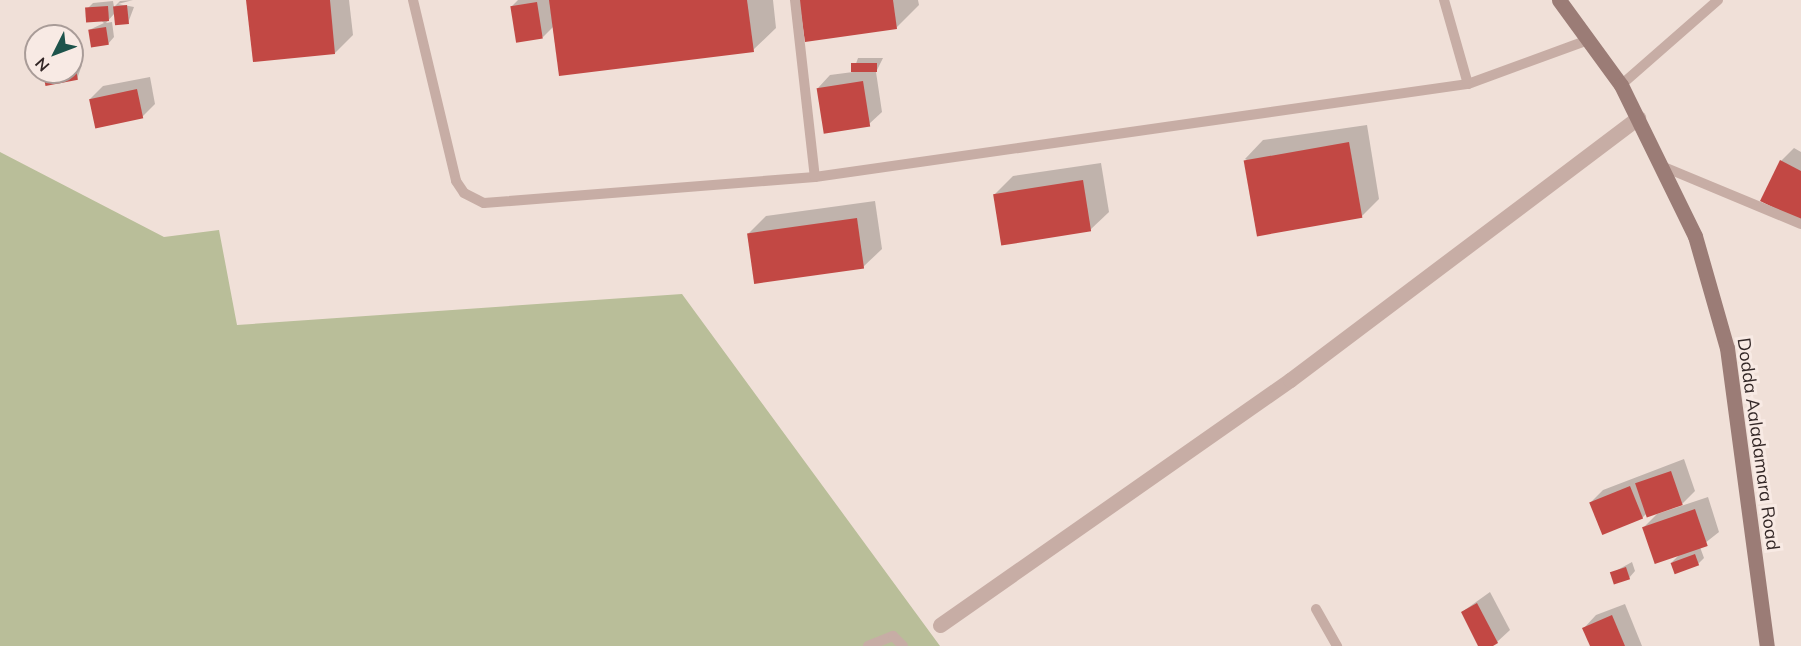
<!DOCTYPE html>
<html>
<head>
<meta charset="utf-8">
<style>
	body { margin:0 }
	#map { position:relative; width:1801px; height:646px; overflow:hidden; background:#f0e0d8; font-family:Mulish,sans-serif }
	div>[style] { position:absolute }
	.green>* { inset:0; background:#b9be99 }
	.shadow>* { inset:0; background:#0003 }
	.building>* { inset:0; background:#c24844; transform-origin:0 0 }
	.service>* { height:10px; margin:-5px; padding:0 5px; transform-origin:5px; border-radius:5px; background:#c7ada5 }
	.minor>* { height:15px; margin:-7.5px; padding:0 7.5px; transform-origin:7.5px; border-radius:7.5px; background:#c7ada5 }
	.secondary>* { height:15px; margin:-7.5px; padding:0 7.5px; transform-origin:7.5px; border-radius:7.5px; background:#9b7c76 }
	span { translate:-50% -50%; white-space:nowrap; text-align:center; line-height:1.15; -webkit-text-stroke:6px #f8eae4; paint-order:stroke }
	.street-label { font-size:18px; color:#332726 }
	.north { position:absolute; left:24px; top:24px; width:60px; height:60px; box-sizing:border-box; background:#f8eae4; border:2px solid #a99c98; border-radius:50%; rotate:228deg; font-size:16px; font-weight:700; line-height:24px; text-align:center; color:#332726 }
	.north::after { content:''; display:block; margin:auto; width:21px; height:27px; background:#1d534b; clip-path:polygon(50% 0,100% 100%,50% 72%,0 100%) }
</style>
</head>
<body>
<div id="map">
	<div class="green">
		<i style="clip-path:polygon(0 152px,164px 237px,219px 230px,237px 325px,682px 294px,940px 646px,0 646px)"></i>
	</div>
	<div class="shadow">
		<i style="clip-path:polygon(133px 0,118px 4px,134px 7px,128px 23px,114px 14px,106px 23px,112px 22px,114px 37px,108px 44px,89px 30px,104px 23px,87px 9px,93px 3px,113px 1px,114px 7px,120px 1px)"></i>
		<i style="clip-path:polygon(248px 0,349px 0,353px 35px,335px 53px)"></i>
		<i style="clip-path:polygon(518px 0,773px 0,776px 28px,753px 50px,554px 26px,543px 37px,511px 7px)"></i>
		<i style="clip-path:polygon(801px 0,918px 0,919px 5px,896px 28px)"></i>
		<i style="clip-path:polygon(858px 58px,883px 58px,876px 72px,882px 112px,869px 124px,818px 88px,830px 75px,853px 72px)"></i>
		<i style="clip-path:polygon(82px 65px,77px 79px,45px 76px,72px 72px,72px 66px)"></i>
		<i style="clip-path:polygon(150px 77px,155px 104px,142px 117px,90px 99px,103px 86px)"></i>
		<i style="clip-path:polygon(1367px 125px,1379px 199px,1361px 217px,1245px 159px,1263px 140px)"></i>
		<i style="clip-path:polygon(1794px 148px,1801px 152px,1801px 220px,1781px 161px)"></i>
		<i style="clip-path:polygon(1101px 163px,1109px 212px,1090px 230px,994px 195px,1013px 176px)"></i>
		<i style="clip-path:polygon(875px 201px,882px 249px,863px 267px,748px 234px,766px 216px)"></i>
		<i style="clip-path:polygon(1684px 459px,1695px 491px,1680px 506px,1649px 511px,1642px 518px,1591px 502px,1603px 490px)"></i>
		<i style="clip-path:polygon(1708px 497px,1719px 532px,1700px 547px,1704px 558px,1698px 564px,1672px 562px,1681px 553px,1644px 527px,1657px 514px)"></i>
		<i style="clip-path:polygon(1632px 562px,1635px 571px,1629px 578px,1612px 573px)"></i>
		<i style="clip-path:polygon(1490px 592px,1510px 630px,1497px 642px,1480px 646px,1462px 612px)"></i>
		<i style="clip-path:polygon(1625px 604px,1642px 646px,1591px 646px,1584px 628px,1596px 615px)"></i>
	</div>
	<div class="building">
		<i style="clip-path:polygon(246px 0,330px 0,335px 54px,253px 62px)"></i>
		<i style="clip-path:polygon(549px 0,747px 0,754px 52px,559px 76px)"></i>
		<i style="clip-path:polygon(799px 0,893px 0,897px 29px,805px 42px)"></i>
		<i style="left:537px;top:2px;width:37px;height:27px;rotate:81deg"></i>
		<i style="left:127px;top:5px;width:19px;height:14px;rotate:84deg"></i>
		<i style="left:108px;top:6px;width:15px;height:23px;rotate:86deg"></i>
		<i style="left:106px;top:27px;width:18px;height:18px;rotate:81deg"></i>
		<i style="left:851px;top:63px;width:26px;height:9px"></i>
		<i style="left:76px;top:70px;width:10px;height:33px;rotate:79deg"></i>
		<i style="left:863px;top:81px;width:46px;height:47px;rotate:81deg"></i>
		<i style="left:137px;top:89px;width:30px;height:49px;rotate:78deg"></i>
		<i style="left:1349px;top:142px;width:77px;height:107px;rotate:80deg"></i>
		<i style="clip-path:polygon(1780px 160px,1801px 171px,1801px 221px,1760px 201px)"></i>
		<i style="left:1083px;top:180px;width:52px;height:91px;rotate:81deg"></i>
		<i style="left:857px;top:218px;width:51px;height:111px;rotate:82deg"></i>
		<i style="left:1671px;top:471px;width:36px;height:38px;rotate:71deg"></i>
		<i style="left:1630px;top:486px;width:35px;height:44px;rotate:68deg"></i>
		<i style="left:1695px;top:509px;width:39px;height:56px;rotate:71deg"></i>
		<i style="left:1695px;top:554px;width:12px;height:26px;rotate:70deg"></i>
		<i style="left:1626px;top:567px;width:13px;height:17px;rotate:72deg"></i>
		<i style="clip-path:polygon(1477px 603px,1498px 643px,1493px 646px,1478px 646px,1461px 612px)"></i>
		<i style="clip-path:polygon(1612px 615px,1625px 646px,1590px 646px,1582px 628px)"></i>
	</div>
	<div class="service">
		<i style="left:413px;top:0;width:186px;rotate:76.6deg"></i>
		<i style="left:456px;top:181px;width:14px;rotate:56deg"></i>
		<i style="left:464px;top:193px;width:22px;rotate:27deg"></i>
		<i style="left:484px;top:203px;width:332px;rotate:-4.5deg"></i>
		<i style="left:815px;top:177px;width:660px;rotate:-8.11deg"></i>
		<i style="left:1468px;top:84px;width:128px;rotate:-20.1deg"></i>
		<i style="left:795px;top:0;width:178px;rotate:83.6deg"></i>
		<i style="left:1444px;top:0;width:87px;rotate:74.1deg"></i>
		<i style="left:1621px;top:85px;width:129px;rotate:-41.2deg"></i>
		<i style="left:1664px;top:167px;width:148px;rotate:22.6deg"></i>
		<i style="left:1316px;top:609px;width:43px;rotate:60.4deg"></i>
		<i style="left:868px;top:646px;width:27px;rotate:-22deg"></i>
		<i style="left:893px;top:636px;width:14px;rotate:45deg"></i>
	</div>
	<div class="minor">
		<i style="left:940px;top:625px;width:427px;rotate:-35deg"></i>
		<i style="left:1290px;top:380px;width:436px;rotate:-37deg"></i>
	</div>
	<div class="secondary">
		<i style="left:1559px;top:0;width:105px;rotate:53.9deg"></i>
		<i style="left:1621px;top:85px;width:168px;rotate:63.9deg"></i>
		<i style="left:1695px;top:236px;width:116px;rotate:74.1deg"></i>
		<i style="left:1727px;top:348px;width:301px;rotate:82.4deg"></i>
	</div>
	<div class="street-label">
		<span style="left:1758px;top:444px;rotate:82deg">Dodda Aaladamara Road</span>
	</div>
	<div class="north">N</div>
</div>
</body>
</html>
